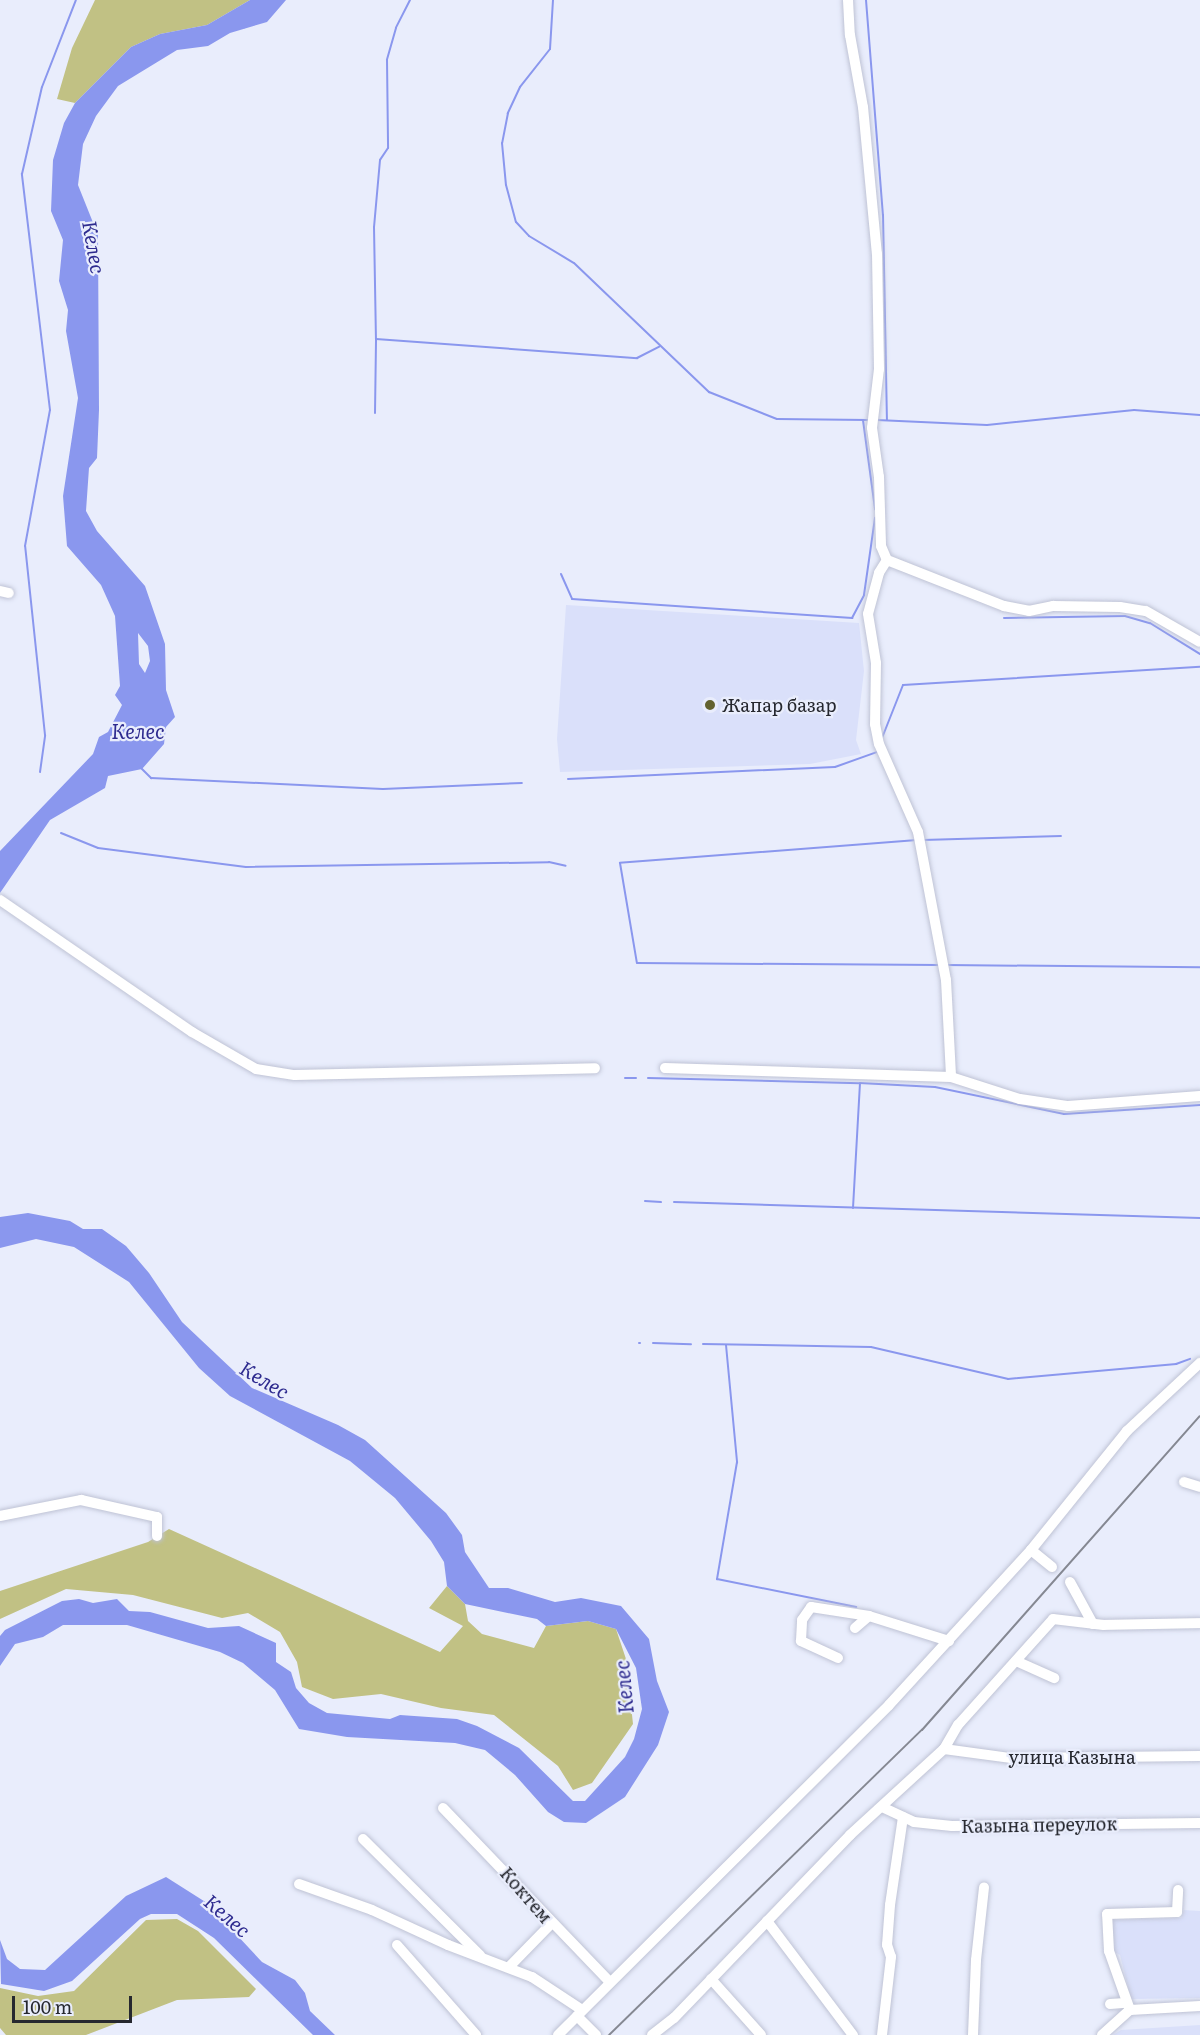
<!DOCTYPE html>
<html>
<head>
<meta charset="utf-8">
<style>
	body { margin:0 }
	#map { position:relative; width:1200px; height:2035px; overflow:hidden; background:#e9edfc; font-family:Literata,serif }
	div>[style] { position:absolute }
	.built>* { inset:0; background:#dae0fa }
	.green>* { inset:0; background:#c1c184 }
	.water>* { inset:0; background:#8a97ee }
	.stream>* { height:2px; margin:-1px; padding:0 1px; transform-origin:1px; border-radius:1px; background:#8a97ee }
	.roads { filter:drop-shadow(0 0 2px #bfc3d5) drop-shadow(0 0 2px #bfc3d5) }
	.minor>* { height:10px; margin:-5px; padding:0 5px; transform-origin:5px; border-radius:5px; background:#fff }
	.rail>* { height:2px; margin:-1px; padding:0 1px; transform-origin:1px; border-radius:1px; background:#858892 }
	.dots>* { width:16px; height:16px; translate:-50% -50%; box-sizing:border-box; border:3px solid #e9edfc; border-radius:50% }
	span { translate:-50% -50%; white-space:nowrap; text-align:center; line-height:1.15; -webkit-text-stroke:4.5px #e9edfc; paint-order:stroke }
	.poi-label { font-size:18px; color:#26282f }
	.left { translate:0 -50%; text-align:left }
	.street-label { font-size:18px; color:#26282f }
	.water-label { font-size:20px; color:#2e2b8f; font-style:italic }
	.scale { position:absolute; left:12px; top:1996px; width:120px; height:27px; box-sizing:border-box; border:3px solid #26282f; border-top:0; padding-left:8px; font-size:18px; line-height:21px; white-space:nowrap; color:#26282f; -webkit-text-stroke:4px #e9edfc; paint-order:stroke }
</style>
</head>
<body>
<div id="map">
	<div class="built">
		<i style="clip-path:polygon(566px 605px,859px 623px,864px 671px,856px 740px,861px 754px,810px 764px,560px 772px,557px 739px)"></i>
		<i style="clip-path:polygon(1184px 1910px,1200px 1911px,1200px 1998px,1131px 1999px,1120px 1955px,1113px 1951px,1110px 1920px,1181px 1918px)"></i>
		<i style="clip-path:polygon(1200px 2025px,1200px 2035px,1113px 2035px,1121px 2030px)"></i>
	</div>
	<div class="green">
		<i style="clip-path:polygon(95px 0,250px 0,207px 25px,160px 34px,131px 47px,75px 103px,57px 99px,72px 48px)"></i>
		<i style="clip-path:polygon(169px 1529px,440px 1652px,463px 1626px,429px 1608px,447px 1586px,465px 1604px,468px 1621px,482px 1634px,534px 1648px,546px 1626px,588px 1621px,616px 1629px,626px 1659px,633px 1724px,592px 1783px,573px 1790px,558px 1766px,494px 1715px,441px 1708px,381px 1694px,333px 1699px,302px 1687px,297px 1662px,280px 1632px,248px 1613px,222px 1618px,133px 1595px,66px 1589px,0 1619px,0 1591px,148px 1542px)"></i>
		<i style="clip-path:polygon(177px 1919px,198px 1931px,256px 1989px,249px 1997px,177px 2000px,86px 2035px,6px 2035px,0 2028px,0 1988px,38px 1996px,74px 1991px,146px 1920px)"></i>
	</div>
	<div class="water">
		<i style="clip-path:polygon(evenodd,250px 0,286px 0,267px 22px,230px 33px,208px 46px,177px 50px,118px 86px,96px 116px,83px 144px,78px 185px,98px 235px,99px 410px,97px 458px,89px 468px,86px 511px,97px 531px,145px 586px,165px 644px,166px 690px,175px 717px,166px 727px,164px 744px,142px 769px,108px 776px,105px 788px,50px 820px,0 893px,0 851px,93px 754px,99px 737px,108px 732px,122px 705px,115px 695px,120px 686px,115px 616px,101px 585px,67px 546px,63px 496px,78px 398px,66px 331px,68px 310px,59px 281px,63px 240px,51px 211px,53px 160px,64px 123px,75px 103px,131px 47px,160px 34px,207px 25px,250px 0,138px 633px,148px 646px,150px 661px,145px 673px,139px 664px,138px 633px)"></i>
		<i style="clip-path:polygon(28px 1213px,70px 1221px,83px 1229px,102px 1229px,126px 1246px,149px 1273px,182px 1322px,252px 1388px,338px 1425px,365px 1440px,446px 1513px,462px 1535px,465px 1552px,489px 1588px,508px 1588px,555px 1602px,581px 1598px,621px 1606px,649px 1639px,657px 1681px,669px 1712px,658px 1745px,625px 1797px,586px 1823px,564px 1822px,548px 1812px,515px 1775px,485px 1750px,455px 1743px,347px 1737px,299px 1729px,275px 1690px,243px 1663px,220px 1652px,127px 1625px,63px 1625px,43px 1637px,15px 1644px,0 1666px,0 1636px,5px 1630px,62px 1601px,79px 1599px,93px 1603px,117px 1599px,129px 1611px,150px 1612px,208px 1628px,239px 1626px,276px 1643px,276px 1662px,291px 1672px,296px 1688px,309px 1703px,327px 1713px,390px 1719px,400px 1715px,457px 1719px,477px 1726px,519px 1748px,573px 1801px,585px 1801px,625px 1757px,634px 1739px,642px 1709px,636px 1668px,616px 1629px,588px 1621px,546px 1626px,537px 1619px,465px 1604px,447px 1586px,444px 1562px,431px 1541px,395px 1498px,350px 1461px,230px 1396px,199px 1368px,129px 1282px,74px 1247px,36px 1239px,0 1248px,0 1217px)"></i>
		<i style="clip-path:polygon(166px 1877px,207px 1903px,262px 1962px,295px 1980px,305px 1993px,310px 2011px,335px 2035px,313px 2035px,214px 1938px,177px 1914px,151px 1914px,140px 1919px,72px 1981px,44px 1991px,1px 1984px,0 1940px,7px 1959px,20px 1969px,45px 1970px,126px 1896px)"></i>
	</div>
	<div class="stream">
		<i style="left:410px;top:0;width:31px;rotate:117deg"></i>
		<i style="left:396px;top:28px;width:33px;rotate:106deg"></i>
		<i style="left:387px;top:60px;width:88px;rotate:89.3deg"></i>
		<i style="left:388px;top:148px;width:14px;rotate:124deg"></i>
		<i style="left:380px;top:160px;width:67px;rotate:95.1deg"></i>
		<i style="left:374px;top:227px;width:112px;rotate:89deg"></i>
		<i style="left:376px;top:339px;width:262px;rotate:4.2deg"></i>
		<i style="left:637px;top:358px;width:25px;rotate:-27deg"></i>
		<i style="left:553px;top:0;width:49px;rotate:93.5deg"></i>
		<i style="left:550px;top:49px;width:48px;rotate:128.3deg"></i>
		<i style="left:520px;top:87px;width:29px;rotate:115deg"></i>
		<i style="left:508px;top:113px;width:31px;rotate:101deg"></i>
		<i style="left:502px;top:143px;width:42px;rotate:84.6deg"></i>
		<i style="left:506px;top:185px;width:38px;rotate:75deg"></i>
		<i style="left:516px;top:222px;width:19px;rotate:47deg"></i>
		<i style="left:529px;top:236px;width:52px;rotate:31deg"></i>
		<i style="left:574px;top:263px;width:187px;rotate:43.7deg"></i>
		<i style="left:709px;top:392px;width:73px;rotate:21.7deg"></i>
		<i style="left:777px;top:419px;width:91px;rotate:0.6deg"></i>
		<i style="left:866px;top:0;width:216px;rotate:85.5deg"></i>
		<i style="left:883px;top:215px;width:205px;rotate:88.9deg"></i>
		<i style="left:375px;top:413px;width:74px;rotate:-89.2deg"></i>
		<i style="left:863px;top:420px;width:90px;rotate:82.3deg"></i>
		<i style="left:877px;top:420px;width:110px;rotate:2.6deg"></i>
		<i style="left:987px;top:425px;width:148px;rotate:-5.8deg"></i>
		<i style="left:1134px;top:410px;width:66px;rotate:4.3deg"></i>
		<i style="left:561px;top:574px;width:27px;rotate:66deg"></i>
		<i style="left:572px;top:599px;width:281px;rotate:3.9deg"></i>
		<i style="left:852px;top:618px;width:26px;rotate:-62deg"></i>
		<i style="left:864px;top:595px;width:78px;rotate:-81.9deg"></i>
		<i style="left:1004px;top:618px;width:121px;rotate:-0.9deg"></i>
		<i style="left:1125px;top:616px;width:26px;rotate:16deg"></i>
		<i style="left:1150px;top:623px;width:59px;rotate:31.8deg"></i>
		<i style="left:882px;top:738px;width:57px;rotate:-68.4deg"></i>
		<i style="left:903px;top:685px;width:298px;rotate:-3.5deg"></i>
		<i style="left:140px;top:767px;width:16px;rotate:45deg"></i>
		<i style="left:151px;top:778px;width:232px;rotate:2.7deg"></i>
		<i style="left:383px;top:789px;width:139px;rotate:-2.5deg"></i>
		<i style="left:40px;top:772px;width:37px;rotate:-82deg"></i>
		<i style="left:45px;top:735px;width:190px;rotate:-96deg"></i>
		<i style="left:25px;top:546px;width:138px;rotate:-79.6deg"></i>
		<i style="left:50px;top:410px;width:238px;rotate:-96.8deg"></i>
		<i style="left:22px;top:174px;width:89px;rotate:-77.1deg"></i>
		<i style="left:42px;top:87px;width:93px;rotate:-68.7deg"></i>
		<i style="left:568px;top:779px;width:267px;rotate:-2.6deg"></i>
		<i style="left:835px;top:767px;width:45px;rotate:-19.7deg"></i>
		<i style="left:61px;top:833px;width:40px;rotate:22deg"></i>
		<i style="left:98px;top:848px;width:149px;rotate:7.3deg"></i>
		<i style="left:246px;top:867px;width:303px;rotate:-0.9deg"></i>
		<i style="left:549px;top:862px;width:17px;rotate:13deg"></i>
		<i style="left:917px;top:840px;width:298px;rotate:175.6deg"></i>
		<i style="left:620px;top:863px;width:101px;rotate:80.4deg"></i>
		<i style="left:637px;top:963px;width:303px;rotate:0.4deg"></i>
		<i style="left:923px;top:840px;width:138px;rotate:-1.7deg"></i>
		<i style="left:946px;top:965px;width:254px;rotate:0.5deg"></i>
		<i style="left:625px;top:1078px;width:11px"></i>
		<i style="left:648px;top:1078px;width:212px;rotate:1.4deg"></i>
		<i style="left:645px;top:1201px;width:16px;rotate:4deg"></i>
		<i style="left:674px;top:1202px;width:526px;rotate:1.74deg"></i>
		<i style="left:853px;top:1208px;width:125px;rotate:-86.8deg"></i>
		<i style="left:860px;top:1083px;width:75px;rotate:3.1deg"></i>
		<i style="left:935px;top:1087px;width:132px;rotate:11.8deg"></i>
		<i style="left:1064px;top:1114px;width:136px;rotate:-3.8deg"></i>
		<i style="left:639px;top:1343px;width:1px"></i>
		<i style="left:653px;top:1343px;width:38px;rotate:2deg"></i>
		<i style="left:703px;top:1344px;width:168px;rotate:1deg"></i>
		<i style="left:871px;top:1347px;width:141px;rotate:13.1deg"></i>
		<i style="left:1008px;top:1379px;width:169px;rotate:-5.1deg"></i>
		<i style="left:1176px;top:1364px;width:15px;rotate:-20deg"></i>
		<i style="left:726px;top:1345px;width:118px;rotate:84.6deg"></i>
		<i style="left:737px;top:1462px;width:119px;rotate:99.7deg"></i>
		<i style="left:717px;top:1579px;width:142px;rotate:11.4deg"></i>
	</div>
	<div class="roads">
		<div class="minor">
			<i style="left:848px;top:0;width:35px;rotate:87deg"></i>
			<i style="left:850px;top:35px;width:73px;rotate:79.8deg"></i>
			<i style="left:863px;top:107px;width:148px;rotate:84.6deg"></i>
			<i style="left:877px;top:254px;width:115px;rotate:89deg"></i>
			<i style="left:879px;top:369px;width:59px;rotate:96.8deg"></i>
			<i style="left:872px;top:428px;width:49px;rotate:81.9deg"></i>
			<i style="left:879px;top:477px;width:69px;rotate:88.3deg"></i>
			<i style="left:881px;top:546px;width:15px;rotate:67deg"></i>
			<i style="left:887px;top:560px;width:126px;rotate:21.5deg"></i>
			<i style="left:1004px;top:606px;width:25px;rotate:11deg"></i>
			<i style="left:1029px;top:611px;width:25px;rotate:-12deg"></i>
			<i style="left:1053px;top:606px;width:67px;rotate:0.9deg"></i>
			<i style="left:1120px;top:607px;width:26px;rotate:9deg"></i>
			<i style="left:1146px;top:611px;width:62px;rotate:29.9deg"></i>
			<i style="left:887px;top:560px;width:15px;rotate:122deg"></i>
			<i style="left:879px;top:573px;width:42px;rotate:105deg"></i>
			<i style="left:868px;top:614px;width:50px;rotate:80.7deg"></i>
			<i style="left:876px;top:663px;width:61px;rotate:90.9deg"></i>
			<i style="left:875px;top:724px;width:20px;rotate:79deg"></i>
			<i style="left:879px;top:744px;width:96px;rotate:66.1deg"></i>
			<i style="left:918px;top:832px;width:151px;rotate:79.3deg"></i>
			<i style="left:946px;top:980px;width:97px;rotate:87deg"></i>
			<i style="left:0;top:591px;width:9px;rotate:13deg"></i>
			<i style="left:0;top:900px;width:233px;rotate:34.5deg"></i>
			<i style="left:192px;top:1032px;width:74px;rotate:30deg"></i>
			<i style="left:256px;top:1069px;width:39px;rotate:9deg"></i>
			<i style="left:295px;top:1075px;width:300px;rotate:-1.3deg"></i>
			<i style="left:665px;top:1068px;width:286px;rotate:1.8deg"></i>
			<i style="left:951px;top:1077px;width:72px;rotate:17.7deg"></i>
			<i style="left:1020px;top:1099px;width:49px;rotate:8.3deg"></i>
			<i style="left:1068px;top:1106px;width:132px;rotate:-4.3deg"></i>
			<i style="left:1184px;top:1482px;width:17px;rotate:17deg"></i>
			<i style="left:0;top:1516px;width:83px;rotate:-11.2deg"></i>
			<i style="left:81px;top:1500px;width:78px;rotate:12.6deg"></i>
			<i style="left:157px;top:1517px;width:19px;rotate:90deg"></i>
			<i style="left:1031px;top:1550px;width:27px;rotate:39deg"></i>
			<i style="left:1070px;top:1582px;width:48px;rotate:61.3deg"></i>
			<i style="left:855px;top:1628px;width:18px;rotate:-41deg"></i>
			<i style="left:838px;top:1658px;width:41px;rotate:-155.3deg"></i>
			<i style="left:801px;top:1641px;width:21px;rotate:-87deg"></i>
			<i style="left:802px;top:1620px;width:16px;rotate:-55deg"></i>
			<i style="left:811px;top:1607px;width:59px;rotate:8.8deg"></i>
			<i style="left:869px;top:1616px;width:84px;rotate:17.4deg"></i>
			<i style="left:1016px;top:1661px;width:42px;rotate:24.1deg"></i>
			<i style="left:944px;top:1749px;width:68px;rotate:7.7deg"></i>
			<i style="left:1011px;top:1758px;width:189px;rotate:-0.6deg"></i>
			<i style="left:882px;top:1807px;width:35px;rotate:25deg"></i>
			<i style="left:914px;top:1822px;width:38px;rotate:6deg"></i>
			<i style="left:952px;top:1826px;width:248px;rotate:-0.7deg"></i>
			<i style="left:443px;top:1808px;width:240px;rotate:46.2deg"></i>
			<i style="left:363px;top:1839px;width:165px;rotate:44.8deg"></i>
			<i style="left:299px;top:1884px;width:77px;rotate:19.6deg"></i>
			<i style="left:372px;top:1910px;width:84px;rotate:24.7deg"></i>
			<i style="left:448px;top:1945px;width:90px;rotate:20.9deg"></i>
			<i style="left:532px;top:1977px;width:60px;rotate:33.4deg"></i>
			<i style="left:767px;top:1921px;width:143px;rotate:53deg"></i>
			<i style="left:397px;top:1945px;width:120px;rotate:48.7deg"></i>
			<i style="left:509px;top:1967px;width:60px;rotate:-45.7deg"></i>
			<i style="left:711px;top:1979px;width:75px;rotate:48.2deg"></i>
			<i style="left:1110px;top:2004px;width:16px;rotate:-4deg"></i>
			<i style="left:1130px;top:2010px;width:63px;rotate:-109.6deg"></i>
			<i style="left:1109px;top:1951px;width:37px;rotate:-93deg"></i>
			<i style="left:1107px;top:1914px;width:70px;rotate:-1.6deg"></i>
			<i style="left:1177px;top:1912px;width:22px;rotate:-87deg"></i>
			<i style="left:577px;top:2016px;width:27px;rotate:45deg"></i>
			<i style="left:558px;top:2035px;width:467px;rotate:-44.9deg"></i>
			<i style="left:889px;top:1705px;width:210px;rotate:-47.5deg"></i>
			<i style="left:1031px;top:1550px;width:153px;rotate:-51.1deg"></i>
			<i style="left:1127px;top:1431px;width:100px;rotate:-43deg"></i>
			<i style="left:652px;top:2035px;width:28px;rotate:-38deg"></i>
			<i style="left:674px;top:2018px;width:254px;rotate:-46.1deg"></i>
			<i style="left:850px;top:1835px;width:127px;rotate:-42.5deg"></i>
			<i style="left:944px;top:1749px;width:28px;rotate:-60deg"></i>
			<i style="left:958px;top:1725px;width:142px;rotate:-48.1deg"></i>
			<i style="left:1053px;top:1619px;width:51px;rotate:6.7deg"></i>
			<i style="left:1104px;top:1625px;width:96px;rotate:-1.2deg"></i>
			<i style="left:882px;top:2035px;width:79px;rotate:-83.4deg"></i>
			<i style="left:891px;top:1957px;width:13px;rotate:-108deg"></i>
			<i style="left:887px;top:1945px;width:40px;rotate:-85.7deg"></i>
			<i style="left:890px;top:1905px;width:89px;rotate:-81.6deg"></i>
			<i style="left:973px;top:2035px;width:75px;rotate:-87.7deg"></i>
			<i style="left:976px;top:1960px;width:73px;rotate:-83.7deg"></i>
			<i style="left:1102px;top:2035px;width:38px;rotate:-42deg"></i>
			<i style="left:1130px;top:2010px;width:70px;rotate:-3.3deg"></i>
		</div>
	</div>
	<div class="rail">
		<i style="left:609px;top:2035px;width:437px;rotate:-44.3deg"></i>
		<i style="left:922px;top:1730px;width:419px;rotate:-48.5deg"></i>
	</div>
	<div class="dots">
		<i style="left:710px;top:705px;background:#63622f"></i>
	</div>
	<div class="poi-label">
		<span class="left" style="left:722px;top:705px">Жапар базар</span>
	</div>
	<div class="street-label">
		<span style="left:1072px;top:1757px">улица Казына</span>
		<span style="left:1039px;top:1825px;rotate:-1deg">Казына переулок</span>
		<span style="left:526px;top:1895px;rotate:49deg">Коктем</span>
	</div>
	<div class="water-label">
		<span style="left:95px;top:247px;rotate:80deg">Келес</span>
		<span style="left:138px;top:730px">Келес</span>
		<span style="left:265px;top:1379px;rotate:31deg">Келес</span>
		<span style="left:623px;top:1687px;rotate:-95deg">Келес</span>
		<span style="left:228px;top:1915px;rotate:41deg">Келес</span>
	</div>
	<div class="scale">100 m</div>
</div>
</body>
</html>
